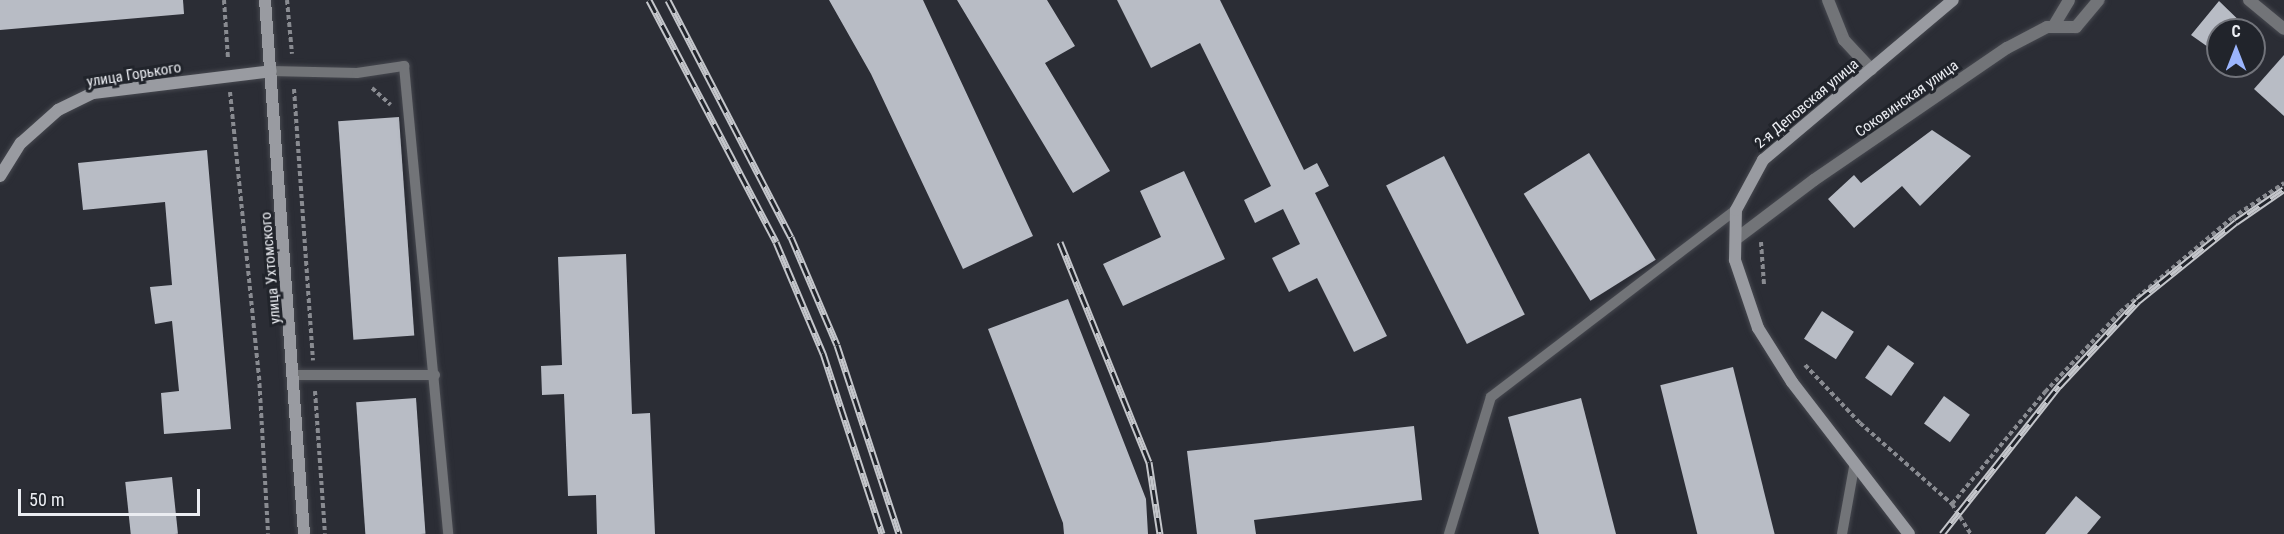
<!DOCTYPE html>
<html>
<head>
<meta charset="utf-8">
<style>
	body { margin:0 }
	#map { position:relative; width:2284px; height:534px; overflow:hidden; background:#2b2d35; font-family:"Roboto Condensed",sans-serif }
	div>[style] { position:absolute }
	.building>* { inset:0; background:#b8bcc5; transform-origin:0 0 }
	.path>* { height:4px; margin-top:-2px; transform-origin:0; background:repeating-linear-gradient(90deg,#898b91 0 4.5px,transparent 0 7.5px) }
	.roads { filter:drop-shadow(0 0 2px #46484f) drop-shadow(0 0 2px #46484f) }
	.lane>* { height:10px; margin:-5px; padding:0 5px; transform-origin:5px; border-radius:5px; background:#727478 }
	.street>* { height:12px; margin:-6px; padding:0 6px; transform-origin:6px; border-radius:6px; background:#727478 }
	.secondary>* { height:12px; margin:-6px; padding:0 6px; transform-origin:6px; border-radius:6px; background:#999ba1 }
	.rail>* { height:7px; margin-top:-3.5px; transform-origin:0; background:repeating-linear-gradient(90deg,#21242b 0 14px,#c4c6cb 0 28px); box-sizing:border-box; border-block:2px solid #c4c6cb }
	span { translate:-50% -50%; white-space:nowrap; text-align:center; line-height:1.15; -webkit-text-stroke:6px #21242b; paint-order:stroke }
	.street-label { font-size:15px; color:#ebedf2 }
	.north { position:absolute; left:2206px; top:18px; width:60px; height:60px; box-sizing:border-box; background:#21242b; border:2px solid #72747b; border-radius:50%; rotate:0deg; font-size:16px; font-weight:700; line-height:24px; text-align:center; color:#ebedf2 }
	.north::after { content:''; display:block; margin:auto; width:21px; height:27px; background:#9bb5fd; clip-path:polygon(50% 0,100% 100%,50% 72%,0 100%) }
	.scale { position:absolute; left:18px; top:489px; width:182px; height:27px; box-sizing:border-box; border:3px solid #ebedf2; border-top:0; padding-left:8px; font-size:18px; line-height:21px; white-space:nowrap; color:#ebedf2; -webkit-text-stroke:4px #21242b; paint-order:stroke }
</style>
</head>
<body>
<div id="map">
	<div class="building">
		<i style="clip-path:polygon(0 0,183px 0,184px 14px,0 30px)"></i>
		<i style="clip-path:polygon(829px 0,923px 0,1033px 236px,963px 269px,871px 74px)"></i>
		<i style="clip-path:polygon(957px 0,1047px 0,1075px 46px,1045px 63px,1110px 171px,1073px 193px)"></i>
		<i style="clip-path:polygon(1117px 0,1220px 0,1304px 170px,1317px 163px,1329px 186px,1315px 193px,1387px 336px,1354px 352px,1317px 278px,1289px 292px,1272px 258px,1300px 244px,1283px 209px,1255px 223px,1244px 200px,1271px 186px,1200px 43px,1151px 68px)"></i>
		<i style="clip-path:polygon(2219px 1px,2249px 30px,2218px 30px,2218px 54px,2191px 35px)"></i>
		<i style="clip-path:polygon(2284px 55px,2284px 116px,2254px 89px)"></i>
		<i style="left:399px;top:117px;width:219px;height:61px;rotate:86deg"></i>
		<i style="clip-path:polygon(1932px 130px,1971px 156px,1920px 206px,1902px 186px,1854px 228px,1828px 199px,1854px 175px,1861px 183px)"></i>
		<i style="clip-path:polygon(207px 150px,231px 429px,164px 434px,161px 393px,179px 391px,172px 321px,155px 324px,150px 287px,172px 285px,165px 202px,83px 210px,78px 163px)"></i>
		<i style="left:1589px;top:153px;width:126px;height:77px;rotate:58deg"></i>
		<i style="left:1444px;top:156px;width:178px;height:65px;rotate:63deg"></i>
		<i style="clip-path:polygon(1184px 171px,1225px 259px,1123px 306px,1103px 264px,1161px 237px,1140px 191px)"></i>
		<i style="clip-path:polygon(626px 254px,632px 414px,650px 413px,655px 534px,597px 534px,596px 495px,568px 496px,564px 394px,542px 395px,541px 366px,562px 365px,558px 257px)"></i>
		<i style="clip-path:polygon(1068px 299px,1146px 499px,1148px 534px,1064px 534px,1063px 523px,988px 329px)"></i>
		<i style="left:1822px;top:311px;width:38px;height:33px;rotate:33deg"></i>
		<i style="left:1888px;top:345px;width:32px;height:40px;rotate:35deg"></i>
		<i style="left:1733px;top:367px;width:172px;height:75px;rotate:76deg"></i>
		<i style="left:1944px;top:396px;width:32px;height:34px;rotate:36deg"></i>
		<i style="left:416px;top:398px;width:136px;height:60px;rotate:86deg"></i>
		<i style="clip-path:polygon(1581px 398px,1616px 534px,1539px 534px,1508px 417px)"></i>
		<i style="clip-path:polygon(1414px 426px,1422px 500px,1254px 520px,1256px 534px,1197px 534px,1187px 451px)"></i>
		<i style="left:172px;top:477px;width:57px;height:47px;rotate:84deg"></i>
		<i style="clip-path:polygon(2076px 496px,2101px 517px,2087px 534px,2045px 534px)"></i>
	</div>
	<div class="path">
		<i style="left:224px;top:0;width:58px;rotate:86.1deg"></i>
		<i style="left:287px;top:0;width:54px;rotate:84.7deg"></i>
		<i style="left:372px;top:88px;width:25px;rotate:42deg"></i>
		<i style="left:294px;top:89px;width:272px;rotate:86deg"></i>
		<i style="left:230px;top:92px;width:285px;rotate:84.2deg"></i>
		<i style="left:259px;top:376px;width:158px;rotate:86.7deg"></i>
		<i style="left:1761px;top:242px;width:43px;rotate:86deg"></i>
		<i style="left:1805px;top:365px;width:80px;rotate:46.5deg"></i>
		<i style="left:1860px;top:423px;width:123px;rotate:41.4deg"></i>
		<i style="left:1952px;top:504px;width:36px;rotate:58deg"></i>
		<i style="left:315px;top:391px;width:143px;rotate:86deg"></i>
		<i style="left:1952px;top:504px;width:146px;rotate:-50.3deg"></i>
		<i style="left:2045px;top:392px;width:110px;rotate:-46.8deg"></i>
		<i style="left:2120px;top:312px;width:146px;rotate:-40deg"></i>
		<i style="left:2232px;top:218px;width:63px;rotate:-33.9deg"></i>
	</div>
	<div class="roads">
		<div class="lane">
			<i style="left:271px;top:71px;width:86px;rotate:1.3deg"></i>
			<i style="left:357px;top:73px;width:48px;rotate:-8.5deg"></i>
			<i style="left:404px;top:66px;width:470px;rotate:84.6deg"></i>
			<i style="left:295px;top:375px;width:140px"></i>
			<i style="left:1449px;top:534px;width:143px;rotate:-73deg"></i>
			<i style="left:1491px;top:397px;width:308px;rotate:-37.4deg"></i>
			<i style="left:1842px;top:534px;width:68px;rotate:-79.8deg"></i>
		</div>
		<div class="street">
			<i style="left:1828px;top:0;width:43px;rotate:68.2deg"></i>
			<i style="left:1844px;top:40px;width:40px;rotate:47deg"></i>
			<i style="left:2249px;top:0;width:45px;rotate:39.6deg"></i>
			<i style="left:2053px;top:27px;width:31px;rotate:-59deg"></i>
			<i style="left:1736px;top:239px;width:98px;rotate:-37.1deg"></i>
			<i style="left:1814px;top:180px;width:234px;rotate:-34.4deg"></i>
			<i style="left:2007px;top:48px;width:45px;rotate:-27.7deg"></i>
			<i style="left:2047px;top:27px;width:29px"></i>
			<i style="left:2076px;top:27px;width:35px;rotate:-50deg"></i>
		</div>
		<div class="secondary">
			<i style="left:265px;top:0;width:535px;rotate:85.82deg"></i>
			<i style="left:0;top:176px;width:39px;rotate:-58deg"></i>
			<i style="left:21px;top:143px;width:50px;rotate:-41.7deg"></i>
			<i style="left:58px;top:110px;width:39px;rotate:-26deg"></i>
			<i style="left:93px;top:93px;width:179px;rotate:-7deg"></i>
			<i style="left:1909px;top:534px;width:192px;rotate:-127.6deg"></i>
			<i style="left:1792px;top:382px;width:64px;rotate:-122.2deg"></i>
			<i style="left:1758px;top:328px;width:72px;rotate:-108.7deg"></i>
			<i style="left:1735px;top:260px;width:50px;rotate:-88.9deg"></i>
			<i style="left:1736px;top:210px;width:57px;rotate:-61.6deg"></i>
			<i style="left:1763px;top:160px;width:248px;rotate:-40.1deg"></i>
		</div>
	</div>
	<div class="rail">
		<i style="left:649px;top:0;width:273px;rotate:62.3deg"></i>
		<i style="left:776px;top:242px;width:121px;rotate:67.1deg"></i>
		<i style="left:823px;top:353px;width:190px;rotate:71.9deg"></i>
		<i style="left:668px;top:0;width:267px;rotate:62.6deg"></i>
		<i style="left:791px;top:237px;width:117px;rotate:66.9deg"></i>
		<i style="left:837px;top:345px;width:199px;rotate:71.8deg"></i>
		<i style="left:1060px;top:242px;width:237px;rotate:68deg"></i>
		<i style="left:1149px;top:462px;width:73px;rotate:81.3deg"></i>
		<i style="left:1942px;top:534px;width:189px;rotate:-51.7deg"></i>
		<i style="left:2059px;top:386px;width:116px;rotate:-47.1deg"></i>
		<i style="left:2138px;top:301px;width:126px;rotate:-38.9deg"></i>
		<i style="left:2236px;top:222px;width:58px;rotate:-34.5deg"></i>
	</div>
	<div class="street-label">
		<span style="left:134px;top:75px;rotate:-9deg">улица Горького</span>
		<span style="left:1907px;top:99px;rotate:-35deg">Соковинская улица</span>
		<span style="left:1807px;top:104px;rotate:-40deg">2-я Деповская улица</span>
		<span style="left:271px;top:268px;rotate:-95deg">улица Ухтомского</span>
	</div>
	<div class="north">С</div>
	<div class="scale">50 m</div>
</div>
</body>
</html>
